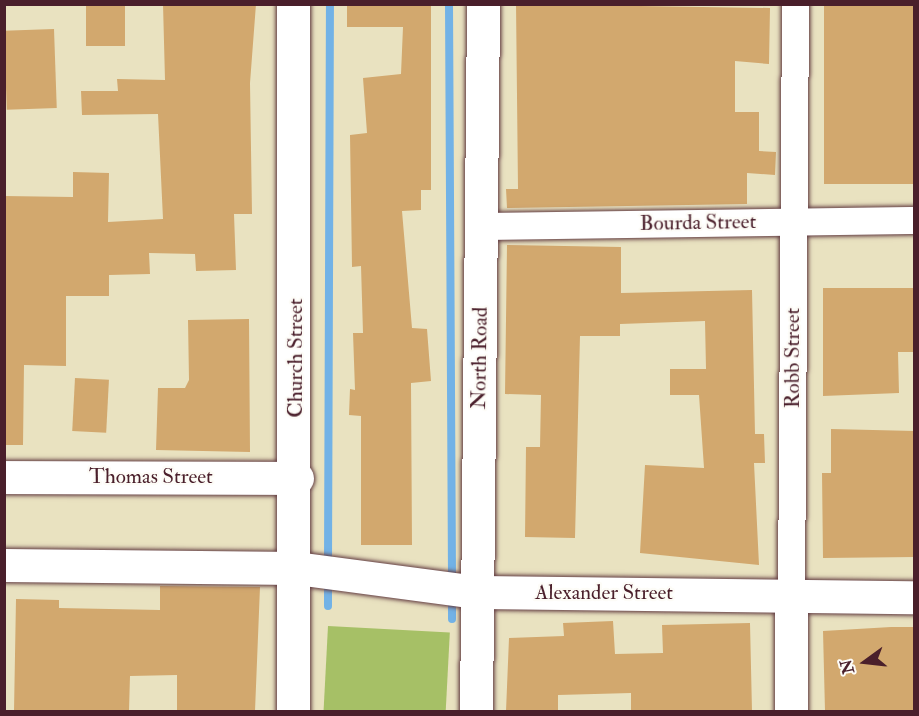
<!DOCTYPE html>
<html>
<head>
<meta charset="utf-8">
<style>
	body { margin:0 }
	#map { position:relative; width:919px; height:716px; overflow:hidden; background:#e9e2c0; font-family:"IM FELL Double Pica",serif }
	div>[style] { position:absolute }
	.green>* { inset:0; background:#a6c066; transform-origin:0 0 }
	.stream>* { height:8px; margin:-4px; padding:0 4px; transform-origin:4px; border-radius:4px; background:#72b2e6 }
	.building>* { inset:0; background:#d2a86e; transform-origin:0 0 }
	.roads { filter:drop-shadow(0 0 2px #623c41) drop-shadow(0 0 2px #623c41) }
	.minor>* { height:27px; margin:-13.5px; padding:0 13.5px; transform-origin:13.5px; border-radius:13.5px; background:#fff }
	.tertiary>* { height:33px; margin:-16.5px; padding:0 16.5px; transform-origin:16.5px; border-radius:16.5px; background:#fff }
	span { translate:-50% -50%; white-space:nowrap; text-align:center; line-height:1.15; -webkit-text-stroke:4.5px #fdfcf7; paint-order:stroke }
	.street-label { font-size:21px; color:#4a1f2b }
	.frame { position:absolute; inset:0; border:6px solid #4a1f2b; pointer-events:none }
	.north { position:absolute; left:835px; top:632px; width:60px; height:60px; -webkit-text-stroke:4px #fdfcf7; paint-order:stroke; rotate:255deg; font-size:16px; font-weight:700; line-height:24px; text-align:center; color:#4a1f2b }
	.north::after { content:''; display:block; margin:auto; width:21px; height:27px; background:#4a1f2b; clip-path:polygon(50% 0,100% 100%,50% 72%,0 100%) }
</style>
</head>
<body>
<div id="map">
	<div class="green">
		<i style="left:328px;top:626px;width:122px;height:85px;rotate:3deg"></i>
	</div>
	<div class="stream">
		<i style="left:449px;top:4px;width:578px;rotate:89.7deg"></i>
		<i style="left:328px;top:565px;width:561px;rotate:-89.8deg"></i>
		<i style="left:452px;top:597px;width:22px;rotate:90deg"></i>
		<i style="left:328px;top:606px;width:26px;rotate:-90deg"></i>
	</div>
	<div class="building">
		<i style="left:86px;top:4px;width:39px;height:42px"></i>
		<i style="clip-path:polygon(163px 4px,256px 4px,250px 83px,252px 214px,234px 214px,236px 270px,196px 271px,195px 254px,149px 253px,150px 274px,109px 275px,109px 296px,66px 296px,66px 366px,24px 365px,23px 445px,4px 445px,4px 196px,73px 197px,73px 172px,109px 173px,108px 222px,163px 219px,158px 114px,82px 115px,81px 91px,118px 91px,117px 79px,165px 80px)"></i>
		<i style="clip-path:polygon(347px 4px,431px 4px,431px 190px,421px 190px,421px 210px,402px 211px,412px 328px,427px 329px,431px 381px,411px 383px,412px 545px,361px 545px,361px 416px,349px 415px,350px 389px,355px 390px,353px 333px,363px 333px,361px 266px,352px 267px,350px 135px,367px 133px,363px 78px,401px 74px,403px 27px,347px 27px)"></i>
		<i style="clip-path:polygon(516px 4px,770px 8px,769px 64px,735px 61px,735px 112px,759px 112px,759px 151px,776px 152px,775px 175px,747px 173px,747px 204px,507px 208px,506px 189px,518px 189px)"></i>
		<i style="left:824px;top:4px;width:91px;height:180px"></i>
		<i style="left:54px;top:29px;width:79px;height:50px;rotate:88deg"></i>
		<i style="clip-path:polygon(507px 245px,621px 247px,621px 293px,752px 290px,755px 434px,764px 434px,765px 463px,754px 463px,759px 565px,640px 553px,645px 465px,704px 468px,699px 395px,670px 395px,670px 369px,706px 369px,705px 321px,620px 324px,620px 336px,580px 336px,575px 538px,525px 537px,526px 447px,540px 447px,541px 395px,505px 394px)"></i>
		<i style="clip-path:polygon(823px 288px,915px 288px,915px 352px,898px 352px,899px 393px,823px 396px)"></i>
		<i style="clip-path:polygon(249px 319px,250px 452px,156px 450px,158px 388px,185px 388px,189px 380px,188px 320px)"></i>
		<i style="left:75px;top:378px;width:34px;height:53px;rotate:3deg"></i>
		<i style="clip-path:polygon(831px 429px,915px 431px,915px 557px,823px 558px,822px 473px,831px 473px)"></i>
		<i style="clip-path:polygon(160px 586px,260px 587px,255px 711px,177px 711px,177px 675px,130px 676px,129px 711px,14px 711px,16px 599px,59px 600px,59px 608px,160px 610px)"></i>
		<i style="clip-path:polygon(613px 621px,615px 654px,663px 653px,662px 625px,750px 623px,752px 711px,631px 711px,631px 693px,558px 695px,558px 711px,506px 711px,509px 638px,564px 636px,563px 623px)"></i>
		<i style="clip-path:polygon(891px 627px,915px 627px,915px 711px,825px 711px,823px 631px)"></i>
	</div>
	<div class="roads">
		<div class="minor">
			<i style="left:481px;top:226px;width:433px;rotate:-0.8deg"></i>
			<i style="left:791px;top:594px;width:590px;rotate:-89.61deg"></i>
		</div>
		<div class="tertiary">
			<i style="left:4px;top:477px;width:293px;rotate:0.2deg"></i>
			<i style="left:4px;top:565px;width:292px;rotate:0.6deg"></i>
			<i style="left:296px;top:568px;width:183px;rotate:7.6deg"></i>
			<i style="left:477px;top:592px;width:437px;rotate:0.7deg"></i>
			<i style="left:293px;top:712px;width:708px;rotate:-90deg"></i>
			<i style="left:476px;top:712px;width:708px;rotate:-89.43deg"></i>
			<i style="left:791px;top:712px;width:118px;rotate:-90deg"></i>
		</div>
	</div>
	<div class="street-label">
		<span style="left:698px;top:223px;rotate:-1deg">Bourda Street</span>
		<span style="left:296px;top:358px;rotate:-90deg">Church Street</span>
		<span style="left:480px;top:358px;rotate:-89deg">North Road</span>
		<span style="left:793px;top:358px;rotate:-90deg">Robb Street</span>
		<span style="left:151px;top:477px">Thomas Street</span>
		<span style="left:604px;top:593px">Alexander Street</span>
	</div>
	<div class="frame"></div>
	<div class="north">N</div>
</div>
</body>
</html>
